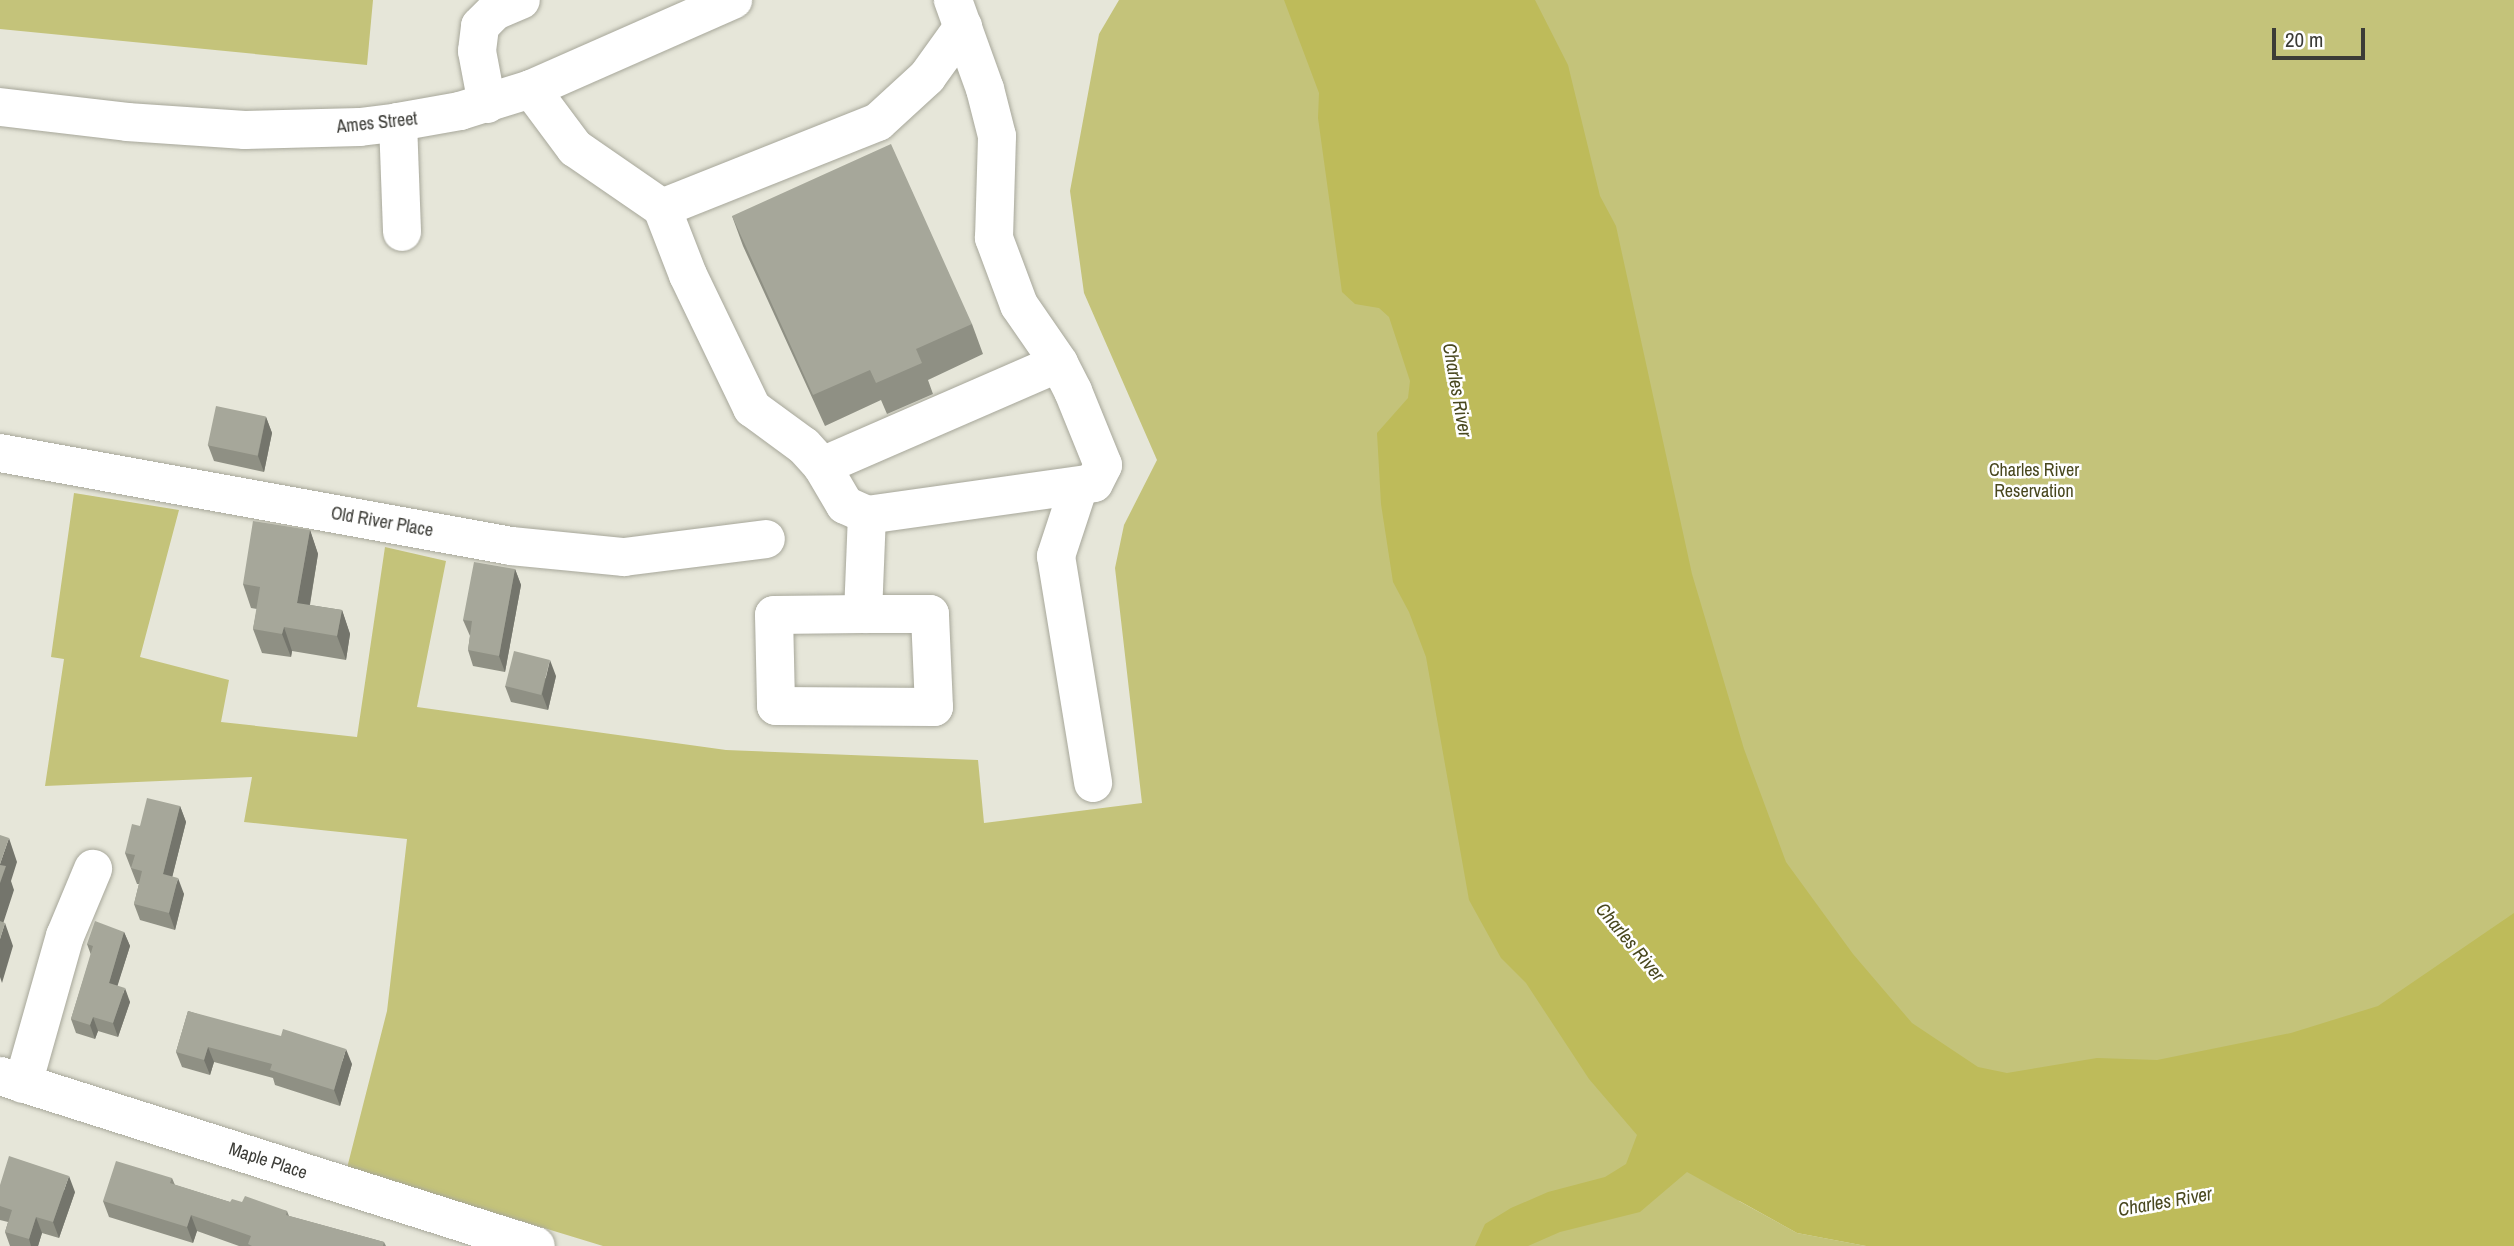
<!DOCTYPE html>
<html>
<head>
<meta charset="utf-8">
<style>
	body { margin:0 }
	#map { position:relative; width:2514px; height:1246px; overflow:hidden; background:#e6e6d9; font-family:"Archivo Narrow",sans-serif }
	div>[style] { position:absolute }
	.green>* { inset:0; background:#c4c37a }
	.water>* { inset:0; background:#bebb5a }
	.roads { filter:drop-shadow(0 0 2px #a7a79a) drop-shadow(0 0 2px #a7a79a) }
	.minor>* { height:38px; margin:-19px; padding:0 19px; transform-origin:19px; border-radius:19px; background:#fff }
	.wall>* { inset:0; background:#8f9084 }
	.shaded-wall>* { inset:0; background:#74756c }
	.building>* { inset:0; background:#a6a79a; transform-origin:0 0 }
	span { translate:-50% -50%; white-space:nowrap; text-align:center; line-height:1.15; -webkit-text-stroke:5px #fff; paint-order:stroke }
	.street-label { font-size:18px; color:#3c3c37 }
	.park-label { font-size:18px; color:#48471e }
	.water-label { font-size:19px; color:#49481f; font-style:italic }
	.scale { position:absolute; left:2272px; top:28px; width:93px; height:32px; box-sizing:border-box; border:4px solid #3c3c37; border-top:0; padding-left:9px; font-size:21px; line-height:24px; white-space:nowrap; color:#3c3c37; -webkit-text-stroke:5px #fff; paint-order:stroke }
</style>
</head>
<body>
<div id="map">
	<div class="green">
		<i style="clip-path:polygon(0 0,373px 0,367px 65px,0 29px)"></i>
		<i style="clip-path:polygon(1119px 0,1304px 0,1402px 293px,1739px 1201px,1797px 1233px,1866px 1246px,603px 1246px,347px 1168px,387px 1011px,407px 839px,244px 822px,252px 777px,45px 786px,64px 659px,51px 657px,74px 493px,179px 510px,140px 657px,229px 680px,221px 722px,357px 737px,385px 547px,446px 561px,417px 707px,726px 750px,978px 760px,984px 823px,1142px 803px,1115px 568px,1124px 525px,1157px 460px,1084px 293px,1070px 191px,1099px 34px)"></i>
		<i style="clip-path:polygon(1402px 0,2514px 0,2514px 1082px,1899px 1122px)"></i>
	</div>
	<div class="water">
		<i style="clip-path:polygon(1284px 0,1535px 0,1568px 65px,1600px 196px,1616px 226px,1692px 574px,1744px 749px,1786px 862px,1853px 954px,1912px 1023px,1978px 1067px,2007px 1073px,2097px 1058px,2157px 1060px,2291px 1033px,2378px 1006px,2514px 913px,2514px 1246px,1866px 1246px,1797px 1233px,1687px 1172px,1640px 1212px,1560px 1232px,1528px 1246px,1475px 1246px,1485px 1224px,1511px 1208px,1548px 1192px,1605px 1177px,1626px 1164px,1637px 1135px,1589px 1079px,1526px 983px,1501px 958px,1469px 900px,1426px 657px,1409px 612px,1393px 582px,1381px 504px,1377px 433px,1408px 398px,1410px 381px,1389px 317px,1379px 308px,1355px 304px,1342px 292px,1318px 118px,1319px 93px)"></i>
	</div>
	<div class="roads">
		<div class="minor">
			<i style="left:531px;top:89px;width:74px;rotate:53.3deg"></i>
			<i style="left:575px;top:148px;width:106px;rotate:34.6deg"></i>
			<i style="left:662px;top:208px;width:72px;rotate:68.8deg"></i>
			<i style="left:688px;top:275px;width:148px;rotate:64.3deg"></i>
			<i style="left:752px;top:408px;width:64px;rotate:36.2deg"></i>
			<i style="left:804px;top:446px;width:27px;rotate:48deg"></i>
			<i style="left:822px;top:466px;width:45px;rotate:59.5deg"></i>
			<i style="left:845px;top:505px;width:24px;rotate:24deg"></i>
			<i style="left:867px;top:515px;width:229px;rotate:-8deg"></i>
			<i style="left:1094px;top:483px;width:20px;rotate:-63deg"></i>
			<i style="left:1103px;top:465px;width:80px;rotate:-112.1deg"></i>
			<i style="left:1073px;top:391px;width:31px;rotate:-117deg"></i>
			<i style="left:1059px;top:363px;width:70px;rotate:-124.6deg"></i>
			<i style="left:1019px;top:305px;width:72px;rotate:-110.5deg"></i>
			<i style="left:994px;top:238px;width:102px;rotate:-88.3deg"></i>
			<i style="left:997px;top:136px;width:49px;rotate:-104.3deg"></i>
			<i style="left:985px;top:89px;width:95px;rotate:-109.8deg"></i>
			<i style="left:487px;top:104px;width:54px;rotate:-100.7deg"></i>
			<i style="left:477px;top:51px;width:25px;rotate:-83deg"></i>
			<i style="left:480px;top:26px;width:21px;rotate:-45deg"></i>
			<i style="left:495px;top:11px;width:28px;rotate:-23deg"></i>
			<i style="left:0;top:107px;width:128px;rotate:6.7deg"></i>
			<i style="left:127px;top:122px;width:118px;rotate:3.9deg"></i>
			<i style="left:245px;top:130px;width:115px;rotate:-1.5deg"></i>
			<i style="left:360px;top:127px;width:38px;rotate:-7deg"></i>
			<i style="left:398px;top:122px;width:63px;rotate:-10.1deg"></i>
			<i style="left:460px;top:111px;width:74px;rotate:-17.2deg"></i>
			<i style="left:531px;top:89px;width:221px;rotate:-23.8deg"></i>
			<i style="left:398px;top:122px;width:110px;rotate:87.9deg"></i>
			<i style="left:662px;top:208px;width:232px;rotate:-21.7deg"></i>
			<i style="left:878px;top:122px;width:67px;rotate:-42.6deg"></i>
			<i style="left:927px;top:77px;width:62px;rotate:-54.2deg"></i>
			<i style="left:0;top:453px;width:519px;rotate:10.31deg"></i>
			<i style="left:511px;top:546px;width:114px;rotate:5.6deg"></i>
			<i style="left:624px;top:557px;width:143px;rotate:-7.2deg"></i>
			<i style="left:822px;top:466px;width:258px;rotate:-23.5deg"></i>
			<i style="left:1079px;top:486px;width:74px;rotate:108.2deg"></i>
			<i style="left:1056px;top:556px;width:230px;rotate:80.7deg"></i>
			<i style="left:863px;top:614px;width:89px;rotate:179.4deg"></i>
			<i style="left:774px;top:615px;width:91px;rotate:88.7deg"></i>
			<i style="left:776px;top:706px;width:158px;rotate:0.4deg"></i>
			<i style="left:934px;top:707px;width:93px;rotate:-92.5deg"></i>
			<i style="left:930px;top:614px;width:67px;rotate:180deg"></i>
			<i style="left:863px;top:614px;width:99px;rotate:-87.7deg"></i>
			<i style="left:0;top:1076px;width:562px;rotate:17.6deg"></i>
			<i style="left:23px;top:1084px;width:154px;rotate:-74.2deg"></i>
			<i style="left:65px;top:936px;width:73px;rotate:-67.3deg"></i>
		</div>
	</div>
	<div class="wall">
		<i style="clip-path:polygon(732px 216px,972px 324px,983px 354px,928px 380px,933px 394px,887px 414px,881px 400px,825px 426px,743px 246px)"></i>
		<i style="clip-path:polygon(266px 417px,272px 433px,264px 472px,214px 461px,208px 445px)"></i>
		<i style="clip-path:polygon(310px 530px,318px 554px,310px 605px,342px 610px,350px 634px,346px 660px,292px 651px,291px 657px,262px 653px,253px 629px,257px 609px,251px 608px,243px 584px)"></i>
		<i style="clip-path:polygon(515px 569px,521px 585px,505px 672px,473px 666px,468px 650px,470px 636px,463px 620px)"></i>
		<i style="clip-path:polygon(556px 676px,548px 710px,511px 702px,505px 686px)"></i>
		<i style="clip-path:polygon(180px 806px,186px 822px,172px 877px,184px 894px,175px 930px,140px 920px,134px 904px,139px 884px,137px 884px,125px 853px,140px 826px)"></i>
		<i style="clip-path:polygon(124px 932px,130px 946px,117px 986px,130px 1002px,118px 1037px,98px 1031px,95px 1039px,76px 1033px,71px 1019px,91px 955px,87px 944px)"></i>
		<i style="clip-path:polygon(188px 1011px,352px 1064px,340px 1106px,275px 1085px,273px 1078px,214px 1062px,210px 1075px,182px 1067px,176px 1052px)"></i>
		<i style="clip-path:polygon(172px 1178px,175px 1185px,230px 1202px,242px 1202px,287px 1211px,289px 1216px,384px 1242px,386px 1246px,239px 1246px,197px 1231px,193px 1243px,109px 1217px,103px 1201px)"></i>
		<i style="clip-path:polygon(0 1185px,75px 1192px,59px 1238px,42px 1233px,38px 1246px,10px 1246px,5px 1232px,8px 1222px,0 1220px)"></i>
	</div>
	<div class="shaded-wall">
		<i style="clip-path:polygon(266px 417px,272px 433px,264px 472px,258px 456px)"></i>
		<i style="clip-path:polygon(310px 530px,318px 554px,306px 627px,297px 603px)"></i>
		<i style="clip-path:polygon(515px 569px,521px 585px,505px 672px,499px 656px)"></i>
		<i style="clip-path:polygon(342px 610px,350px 634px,346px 660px,337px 636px)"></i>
		<i style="clip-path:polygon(284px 627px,292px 651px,291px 657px,282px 634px)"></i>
		<i style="clip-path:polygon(550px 660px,556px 676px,548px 710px,542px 694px)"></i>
		<i style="clip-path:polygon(180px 806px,186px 822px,169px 890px,163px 874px)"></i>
		<i style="clip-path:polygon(9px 838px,17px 862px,11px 881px,14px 890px,0 933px,0 864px)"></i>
		<i style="clip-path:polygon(178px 878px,184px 894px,175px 930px,169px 913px)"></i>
		<i style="clip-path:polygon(5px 923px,13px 946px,2px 983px,0 977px,0 939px)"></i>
		<i style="clip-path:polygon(124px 932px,130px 946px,114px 997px,109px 983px)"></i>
		<i style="clip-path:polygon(125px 988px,130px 1002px,118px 1037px,113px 1023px)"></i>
		<i style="clip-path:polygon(93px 1017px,98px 1031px,95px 1039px,90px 1025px)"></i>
		<i style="clip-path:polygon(208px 1047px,214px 1062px,210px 1075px,204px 1060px)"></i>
		<i style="clip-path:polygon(346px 1049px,352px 1064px,340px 1106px,334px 1090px)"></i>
		<i style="clip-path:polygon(69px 1176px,75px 1192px,59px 1238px,53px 1222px)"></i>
		<i style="clip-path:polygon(191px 1215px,197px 1231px,193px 1243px,187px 1227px)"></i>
		<i style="clip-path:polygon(36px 1217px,42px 1233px,38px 1246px,31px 1246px,29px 1239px)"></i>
	</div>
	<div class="building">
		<i style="clip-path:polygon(891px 144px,972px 324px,916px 349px,922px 363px,876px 383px,870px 370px,813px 395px,732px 216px)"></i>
		<i style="left:216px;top:406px;width:51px;height:40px;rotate:12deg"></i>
		<i style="clip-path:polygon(253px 521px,310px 530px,297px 603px,342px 610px,337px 636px,284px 627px,282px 634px,253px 629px,260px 587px,243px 584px)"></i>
		<i style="clip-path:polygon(474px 562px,515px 569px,499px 656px,468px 650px,472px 621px,463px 620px)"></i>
		<i style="left:514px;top:651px;width:37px;height:36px;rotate:14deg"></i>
		<i style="clip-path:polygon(147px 798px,180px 806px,163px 874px,178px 878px,169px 913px,134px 904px,142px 871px,131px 868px,135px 855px,125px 853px,132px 824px,140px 826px)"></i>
		<i style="clip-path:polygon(0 835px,9px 838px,0 864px)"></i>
		<i style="clip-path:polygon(0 865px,6px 866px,0 883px)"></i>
		<i style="clip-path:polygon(0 921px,5px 923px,0 939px)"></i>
		<i style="clip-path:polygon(95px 921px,124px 932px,109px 983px,125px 988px,113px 1023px,93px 1017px,90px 1025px,71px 1019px,93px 946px,87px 944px)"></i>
		<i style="clip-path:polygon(188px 1011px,281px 1036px,283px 1029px,346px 1049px,334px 1090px,270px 1070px,272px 1064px,208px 1047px,204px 1060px,176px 1052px)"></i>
		<i style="clip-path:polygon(9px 1156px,69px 1176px,53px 1222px,36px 1217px,29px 1239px,5px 1232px,12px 1210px,0 1206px,0 1185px)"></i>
		<i style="clip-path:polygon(116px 1161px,172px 1178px,170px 1183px,230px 1202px,232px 1199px,242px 1202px,245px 1196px,287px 1211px,286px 1215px,384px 1242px,383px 1246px,252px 1246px,248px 1244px,251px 1236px,191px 1215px,187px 1227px,103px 1201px)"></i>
	</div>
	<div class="street-label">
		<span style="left:377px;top:123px;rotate:-6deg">Ames Street</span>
		<span style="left:382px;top:522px;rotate:10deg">Old River Place</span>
		<span style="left:268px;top:1161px;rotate:18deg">Maple Place</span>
	</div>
	<div class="park-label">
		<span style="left:2034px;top:481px">Charles River<br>Reservation</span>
	</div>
	<div class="water-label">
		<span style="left:1457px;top:390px;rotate:80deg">Charles River</span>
		<span style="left:1630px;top:942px;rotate:50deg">Charles River</span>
		<span style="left:2165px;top:1202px;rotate:-10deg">Charles River</span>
	</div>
	<div class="scale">20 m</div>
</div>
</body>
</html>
